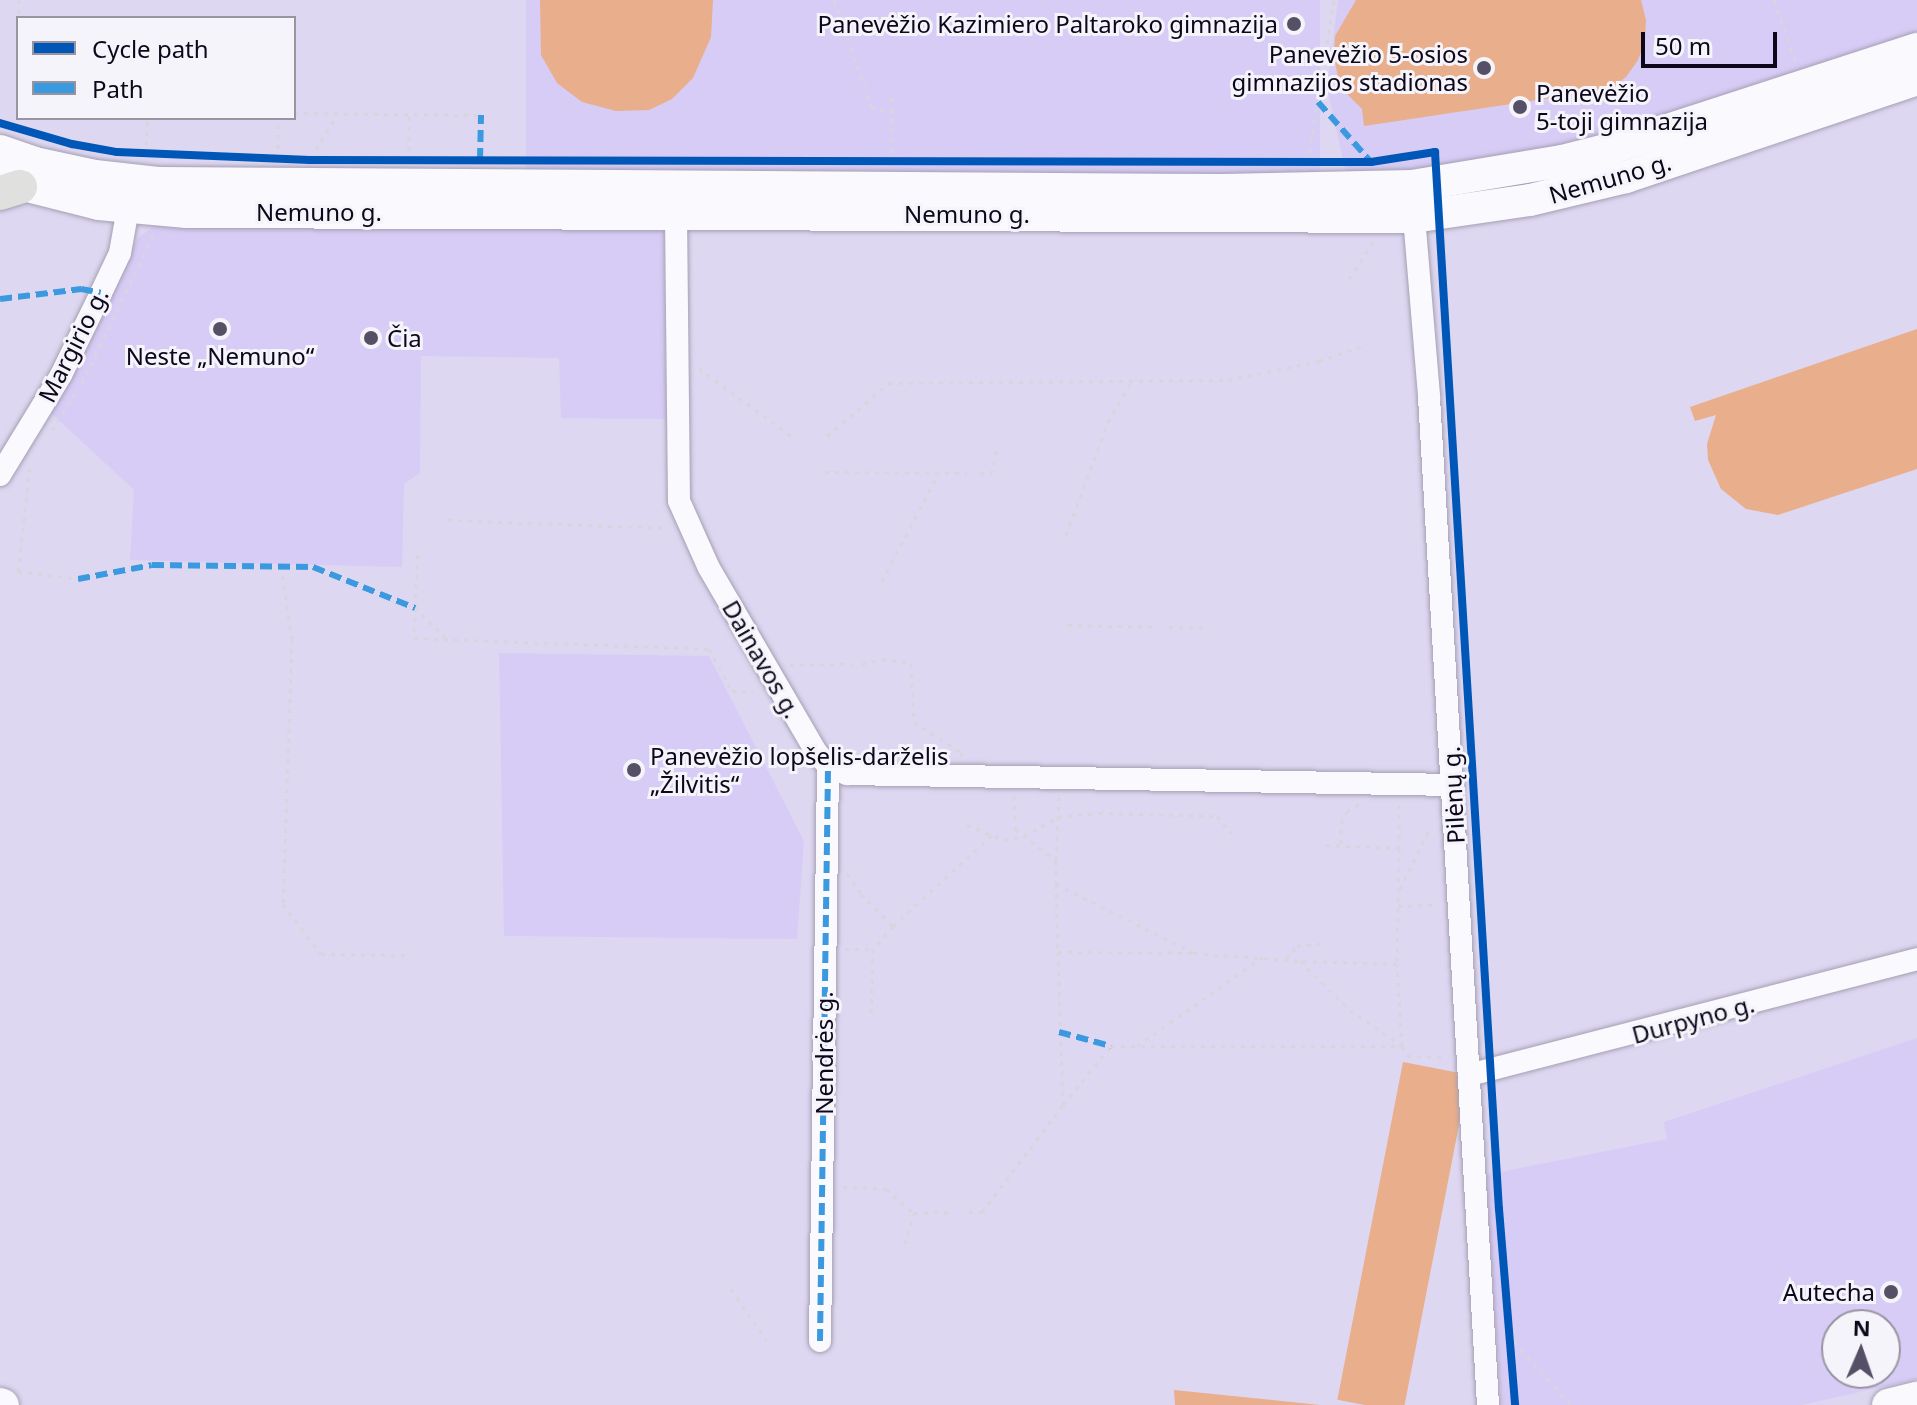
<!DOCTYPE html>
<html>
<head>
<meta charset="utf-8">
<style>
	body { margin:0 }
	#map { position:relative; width:1917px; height:1405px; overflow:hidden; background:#ded7f1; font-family:"Noto Sans",sans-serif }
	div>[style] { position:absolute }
	.built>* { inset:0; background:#d7ccf5; transform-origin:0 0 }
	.green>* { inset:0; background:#e9ae8b; transform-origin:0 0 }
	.path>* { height:3px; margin-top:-1.5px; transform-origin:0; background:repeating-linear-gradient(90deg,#d7d5dd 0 4px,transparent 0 10px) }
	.roads { filter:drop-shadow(0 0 2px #a59fb4) drop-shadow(0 0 2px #a59fb4) }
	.minor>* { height:22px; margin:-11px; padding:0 11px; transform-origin:11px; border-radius:11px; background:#faf9fd }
	.secondary>* { height:32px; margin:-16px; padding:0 16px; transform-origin:16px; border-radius:16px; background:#faf9fd }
	.primary>* { height:34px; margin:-17px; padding:0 17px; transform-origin:17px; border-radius:17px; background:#e0e0de }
	.quiet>* { height:6px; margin-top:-3px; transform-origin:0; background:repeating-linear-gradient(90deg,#3a99df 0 12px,transparent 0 18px) }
	.cycleway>* { height:8px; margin:-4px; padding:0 4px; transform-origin:4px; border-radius:4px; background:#0057b8 }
	.dots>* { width:22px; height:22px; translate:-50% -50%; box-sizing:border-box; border:4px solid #f5f4fa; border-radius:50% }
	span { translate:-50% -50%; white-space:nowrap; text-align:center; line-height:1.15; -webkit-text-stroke:6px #f5f4fa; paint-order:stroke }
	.poi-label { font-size:24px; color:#0d071b }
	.right { translate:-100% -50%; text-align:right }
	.left { translate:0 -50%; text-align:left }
	.street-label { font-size:24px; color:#0d071b }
	.legend { position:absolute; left:16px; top:16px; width:280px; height:104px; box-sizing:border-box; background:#f5f4fa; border:2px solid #9895a1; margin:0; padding:10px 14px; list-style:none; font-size:24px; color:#0d071b }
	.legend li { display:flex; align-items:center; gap:16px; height:40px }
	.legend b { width:40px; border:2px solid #9895a1 }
	.north { position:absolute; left:1821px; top:1309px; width:80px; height:80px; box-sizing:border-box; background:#f5f4fa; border:2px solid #9895a1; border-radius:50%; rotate:2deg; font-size:22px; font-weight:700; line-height:32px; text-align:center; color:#0d071b }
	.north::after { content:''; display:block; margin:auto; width:28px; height:36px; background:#565066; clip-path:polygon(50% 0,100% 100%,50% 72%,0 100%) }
	.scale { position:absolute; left:1641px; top:32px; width:136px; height:36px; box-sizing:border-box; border:4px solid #0d071b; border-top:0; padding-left:10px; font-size:24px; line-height:28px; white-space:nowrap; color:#0d071b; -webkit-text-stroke:6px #f5f4fa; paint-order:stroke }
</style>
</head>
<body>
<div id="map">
	<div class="built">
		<i style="left:526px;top:0;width:794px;height:175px"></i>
		<i style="clip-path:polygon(1338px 0,1917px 0,1917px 36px,1653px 126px,1513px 159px,1347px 177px,1327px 88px)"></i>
		<i style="clip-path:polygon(158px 223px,664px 226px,666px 419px,561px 418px,559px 358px,421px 356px,420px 473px,404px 484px,402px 567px,130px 560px,134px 490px,51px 413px,138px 238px)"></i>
		<i style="clip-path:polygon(499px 653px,709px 656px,804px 841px,797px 939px,504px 936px)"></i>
		<i style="clip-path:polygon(evenodd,1917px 1038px,1917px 1379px,1802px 1405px,1502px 1405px,1485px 1175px,1667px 1139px,1664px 1122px,1917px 1038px,1837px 1325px,1885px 1325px,1885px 1373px,1837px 1373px,1837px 1325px)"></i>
	</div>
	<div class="green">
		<i style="clip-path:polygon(540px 0,713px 0,711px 37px,693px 78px,672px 99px,649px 110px,616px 111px,582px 102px,557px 83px,541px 55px)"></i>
		<i style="clip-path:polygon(1356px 0,1641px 0,1646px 20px,1645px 41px,1638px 60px,1626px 77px,1610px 89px,1364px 126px,1362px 109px,1348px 95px,1338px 77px,1334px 57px,1335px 36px)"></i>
		<i style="clip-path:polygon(1917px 329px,1917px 469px,1778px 515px,1746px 509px,1721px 489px,1708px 460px,1707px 444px,1716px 415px,1695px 421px,1690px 407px)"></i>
		<i style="left:1403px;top:1062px;width:67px;height:344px;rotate:11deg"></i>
		<i style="clip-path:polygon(1174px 1390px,1320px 1405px,1175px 1405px)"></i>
	</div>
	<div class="path">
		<i style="left:19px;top:0;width:18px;rotate:90deg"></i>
		<i style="left:834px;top:0;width:112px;rotate:70.8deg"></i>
		<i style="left:871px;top:106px;width:22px;rotate:18deg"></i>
		<i style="left:1774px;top:0;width:66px;rotate:70.5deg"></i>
		<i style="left:294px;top:113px;width:187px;rotate:0.6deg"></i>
		<i style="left:18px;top:129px;width:12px;rotate:-90deg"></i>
		<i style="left:146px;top:155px;width:37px;rotate:-88deg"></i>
		<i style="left:278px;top:158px;width:40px;rotate:-90deg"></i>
		<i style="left:311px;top:158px;width:52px;rotate:-59deg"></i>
		<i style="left:409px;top:160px;width:44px;rotate:-90deg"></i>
		<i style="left:891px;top:162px;width:67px;rotate:-89.1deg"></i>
		<i style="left:1308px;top:162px;width:164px;rotate:-80.9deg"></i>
		<i style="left:1349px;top:279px;width:44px;rotate:-57deg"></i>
		<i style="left:699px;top:368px;width:114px;rotate:36.5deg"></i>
		<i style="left:82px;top:383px;width:163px;rotate:-64.2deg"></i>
		<i style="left:52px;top:430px;width:49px;rotate:-57.6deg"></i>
		<i style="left:827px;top:436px;width:82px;rotate:-40.5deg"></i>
		<i style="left:889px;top:383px;width:339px;rotate:-0.5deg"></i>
		<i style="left:1228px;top:380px;width:93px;rotate:-11.8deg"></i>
		<i style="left:1319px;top:361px;width:50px;rotate:-18.8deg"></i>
		<i style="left:30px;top:468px;width:104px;rotate:96.6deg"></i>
		<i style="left:18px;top:571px;width:61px;rotate:7.6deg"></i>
		<i style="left:825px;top:472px;width:142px;rotate:0.4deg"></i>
		<i style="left:980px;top:473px;width:11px;rotate:5deg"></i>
		<i style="left:991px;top:474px;width:29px;rotate:-76deg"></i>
		<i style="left:448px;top:520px;width:220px;rotate:2.1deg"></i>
		<i style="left:1066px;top:535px;width:121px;rotate:-69.6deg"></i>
		<i style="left:1108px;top:422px;width:48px;rotate:-59.7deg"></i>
		<i style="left:281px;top:566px;width:74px;rotate:81.4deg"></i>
		<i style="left:292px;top:639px;width:265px;rotate:91.9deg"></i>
		<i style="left:283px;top:904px;width:63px;rotate:52.8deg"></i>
		<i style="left:321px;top:954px;width:85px;rotate:0.7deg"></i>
		<i style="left:882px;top:581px;width:122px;rotate:-62.2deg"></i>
		<i style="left:415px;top:608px;width:60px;rotate:-87.1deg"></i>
		<i style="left:1068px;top:625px;width:90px;rotate:1.3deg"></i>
		<i style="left:1169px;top:627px;width:35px;rotate:2deg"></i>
		<i style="left:446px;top:638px;width:43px;rotate:-135.9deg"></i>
		<i style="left:415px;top:608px;width:30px;rotate:92deg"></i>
		<i style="left:414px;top:638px;width:295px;rotate:2.1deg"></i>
		<i style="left:709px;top:649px;width:48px;rotate:61.3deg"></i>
		<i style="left:732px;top:691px;width:21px"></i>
		<i style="left:862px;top:664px;width:21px;rotate:-14deg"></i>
		<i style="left:882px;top:659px;width:29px;rotate:8deg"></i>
		<i style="left:911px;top:663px;width:59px;rotate:87.1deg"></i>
		<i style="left:914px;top:722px;width:56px;rotate:32.6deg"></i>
		<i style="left:961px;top:752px;width:6px;rotate:72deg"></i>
		<i style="left:790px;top:665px;width:62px;rotate:-0.9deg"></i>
		<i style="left:1014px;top:796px;width:33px;rotate:88deg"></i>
		<i style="left:1015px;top:829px;width:51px;rotate:37.1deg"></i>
		<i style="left:1056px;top:860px;width:24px;rotate:90deg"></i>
		<i style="left:1056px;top:884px;width:154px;rotate:26.6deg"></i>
		<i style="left:1194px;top:953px;width:106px;rotate:4.3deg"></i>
		<i style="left:1300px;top:961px;width:70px;rotate:44.4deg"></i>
		<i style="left:1350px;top:1010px;width:63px;rotate:34.7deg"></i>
		<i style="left:1402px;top:1046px;width:11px;rotate:63deg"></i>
		<i style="left:1407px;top:1056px;width:38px;rotate:2deg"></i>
		<i style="left:967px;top:825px;width:40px;rotate:22deg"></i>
		<i style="left:1004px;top:840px;width:20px;rotate:-11deg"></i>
		<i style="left:1024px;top:836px;width:39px;rotate:-29deg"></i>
		<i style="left:1058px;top:817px;width:41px;rotate:-5.6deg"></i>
		<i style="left:1099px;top:813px;width:118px;rotate:1.5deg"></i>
		<i style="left:1217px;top:816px;width:23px;rotate:50deg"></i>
		<i style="left:1341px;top:844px;width:21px;rotate:-90deg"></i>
		<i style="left:1341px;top:823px;width:13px;rotate:-63deg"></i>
		<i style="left:1347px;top:811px;width:14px;rotate:-30deg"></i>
		<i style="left:1326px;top:845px;width:73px;rotate:2.4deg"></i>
		<i style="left:1399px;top:848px;width:116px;rotate:91deg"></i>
		<i style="left:1399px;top:848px;width:44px;rotate:-90deg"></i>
		<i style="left:1056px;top:860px;width:63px;rotate:-87.3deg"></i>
		<i style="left:847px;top:873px;width:25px;rotate:56deg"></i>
		<i style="left:861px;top:894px;width:45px;rotate:45deg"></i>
		<i style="left:893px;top:926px;width:30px;rotate:131deg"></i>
		<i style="left:1056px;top:884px;width:68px;rotate:88.3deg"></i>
		<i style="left:1058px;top:952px;width:136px;rotate:0.4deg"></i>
		<i style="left:1400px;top:889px;width:70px;rotate:-63.8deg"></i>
		<i style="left:1398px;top:906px;width:38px;rotate:-2deg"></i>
		<i style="left:893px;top:926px;width:134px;rotate:-42.6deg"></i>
		<i style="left:845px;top:949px;width:28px"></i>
		<i style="left:873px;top:949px;width:68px;rotate:91.7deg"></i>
		<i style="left:1286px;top:959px;width:17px;rotate:-50deg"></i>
		<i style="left:1297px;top:946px;width:24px;rotate:-5deg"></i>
		<i style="left:1137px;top:1046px;width:156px;rotate:-35.3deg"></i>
		<i style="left:1063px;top:1105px;width:76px;rotate:-50.9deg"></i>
		<i style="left:1111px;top:1046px;width:291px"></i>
		<i style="left:1402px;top:1046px;width:82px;rotate:-93.5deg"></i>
		<i style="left:1397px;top:964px;width:97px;rotate:-178.2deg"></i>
		<i style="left:843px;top:1187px;width:43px;rotate:2.7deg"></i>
		<i style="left:886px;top:1189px;width:37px;rotate:41deg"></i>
		<i style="left:969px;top:1212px;width:13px"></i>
		<i style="left:982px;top:1212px;width:134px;rotate:-52.9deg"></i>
		<i style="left:1063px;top:1105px;width:153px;rotate:-91.9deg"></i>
		<i style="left:905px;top:1244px;width:32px;rotate:-74deg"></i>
		<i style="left:914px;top:1213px;width:40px;rotate:-1.4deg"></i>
		<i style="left:731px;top:1289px;width:63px;rotate:55.3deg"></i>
		<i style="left:1507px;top:1334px;width:96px;rotate:48deg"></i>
	</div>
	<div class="roads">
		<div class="minor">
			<i style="left:1413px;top:205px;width:193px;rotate:85.2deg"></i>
			<i style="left:1429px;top:397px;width:1010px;rotate:86.65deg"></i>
			<i style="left:676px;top:215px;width:286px;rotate:89.4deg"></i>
			<i style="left:679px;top:501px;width:73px;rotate:65.9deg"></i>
			<i style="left:709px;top:568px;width:213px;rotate:59.8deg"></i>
			<i style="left:816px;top:752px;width:18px;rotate:49deg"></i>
			<i style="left:828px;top:766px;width:21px;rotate:23deg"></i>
			<i style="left:847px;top:774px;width:606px;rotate:1.04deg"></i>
			<i style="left:0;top:475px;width:117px;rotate:-58.6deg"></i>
			<i style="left:61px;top:375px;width:91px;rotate:-64deg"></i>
			<i style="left:101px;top:293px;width:44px;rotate:-64.6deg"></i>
			<i style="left:120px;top:253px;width:46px;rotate:-79.9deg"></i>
			<i style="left:1469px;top:1075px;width:463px;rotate:-14.5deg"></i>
			<i style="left:820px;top:1341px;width:575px;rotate:-89.2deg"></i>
		</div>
		<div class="secondary">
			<i style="left:0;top:151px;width:36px;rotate:19deg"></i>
			<i style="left:34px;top:163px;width:62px;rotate:12deg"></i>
			<i style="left:95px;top:176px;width:63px;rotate:6.3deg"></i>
			<i style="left:158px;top:183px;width:1065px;rotate:0.38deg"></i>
			<i style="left:1223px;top:190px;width:189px;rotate:-1.2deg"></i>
			<i style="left:1412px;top:186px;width:152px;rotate:-9.5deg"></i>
			<i style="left:1562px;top:161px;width:45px;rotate:-14deg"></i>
			<i style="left:1606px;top:150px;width:327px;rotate:-18deg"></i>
			<i style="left:0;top:179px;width:102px;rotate:14.2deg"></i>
			<i style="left:99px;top:204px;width:88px;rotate:5.2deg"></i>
			<i style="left:187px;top:212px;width:1226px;rotate:0.23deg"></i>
			<i style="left:1413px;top:217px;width:118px;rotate:-8.3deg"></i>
			<i style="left:1530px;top:200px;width:99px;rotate:-13.5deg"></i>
			<i style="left:1626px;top:177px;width:307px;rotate:-18.6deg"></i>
			<i style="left:0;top:1404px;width:3px;rotate:18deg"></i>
			<i style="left:1888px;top:1405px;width:30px;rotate:-14deg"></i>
		</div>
		<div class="primary">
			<i style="left:0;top:193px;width:21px;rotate:-17deg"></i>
		</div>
	</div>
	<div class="quiet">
		<i style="left:1318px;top:102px;width:80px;rotate:48.5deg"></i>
		<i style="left:480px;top:160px;width:45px;rotate:-88.7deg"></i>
		<i style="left:0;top:299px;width:82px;rotate:-7deg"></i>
		<i style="left:81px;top:289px;width:20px;rotate:11deg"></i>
		<i style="left:78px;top:579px;width:75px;rotate:-10.7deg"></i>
		<i style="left:152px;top:565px;width:161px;rotate:0.7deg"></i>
		<i style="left:313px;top:567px;width:110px;rotate:21.9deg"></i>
		<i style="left:1059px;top:1032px;width:54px;rotate:15.1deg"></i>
		<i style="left:820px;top:1341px;width:575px;rotate:-89.2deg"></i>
	</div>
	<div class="cycleway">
		<i style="left:0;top:123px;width:75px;rotate:16.3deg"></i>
		<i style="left:72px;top:144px;width:46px;rotate:10.1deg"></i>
		<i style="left:117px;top:152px;width:193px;rotate:2.4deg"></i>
		<i style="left:310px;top:160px;width:1061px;rotate:0.11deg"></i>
		<i style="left:1371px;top:162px;width:65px;rotate:-8.9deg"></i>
		<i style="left:1435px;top:152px;width:1059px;rotate:86.54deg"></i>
		<i style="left:1499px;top:1209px;width:197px;rotate:85.3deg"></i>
	</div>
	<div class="dots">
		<i style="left:1294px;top:24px;background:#565066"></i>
		<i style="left:1484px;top:68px;background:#565066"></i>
		<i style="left:1520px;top:107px;background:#565066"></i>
		<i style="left:220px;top:329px;background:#565066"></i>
		<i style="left:371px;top:338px;background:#565066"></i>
		<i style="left:634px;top:770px;background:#565066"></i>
		<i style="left:1891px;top:1292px;background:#565066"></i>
	</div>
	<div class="poi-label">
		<span class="right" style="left:1278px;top:24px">Panevėžio Kazimiero Paltaroko gimnazija</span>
		<span class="right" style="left:1468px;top:68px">Panevėžio 5-osios<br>gimnazijos stadionas</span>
		<span class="left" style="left:1536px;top:107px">Panevėžio<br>5-toji gimnazija</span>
		<span class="left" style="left:387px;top:338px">Čia</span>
		<span style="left:220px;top:356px">Neste „Nemuno“</span>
		<span class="left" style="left:650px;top:770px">Panevėžio lopšelis-darželis<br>„Žilvitis“</span>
		<span class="right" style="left:1875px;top:1292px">Autecha</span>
	</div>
	<div class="street-label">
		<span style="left:1610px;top:178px;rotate:-16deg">Nemuno g.</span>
		<span style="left:319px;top:212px">Nemuno g.</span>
		<span style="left:967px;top:214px">Nemuno g.</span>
		<span style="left:73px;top:345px;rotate:-63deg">Margirio g.</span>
		<span style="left:762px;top:659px;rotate:60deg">Dainavos g.</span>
		<span style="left:1453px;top:795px;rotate:-93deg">Pilėnų g.</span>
		<span style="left:1693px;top:1019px;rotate:-15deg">Durpyno g.</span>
		<span style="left:824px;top:1053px;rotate:-90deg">Nendrės g.</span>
	</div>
	<ul class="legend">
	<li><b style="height:10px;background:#0057b8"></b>Cycle path</li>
	<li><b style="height:10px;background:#3a99df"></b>Path</li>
	</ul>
	<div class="north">N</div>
	<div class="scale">50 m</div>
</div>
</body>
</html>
